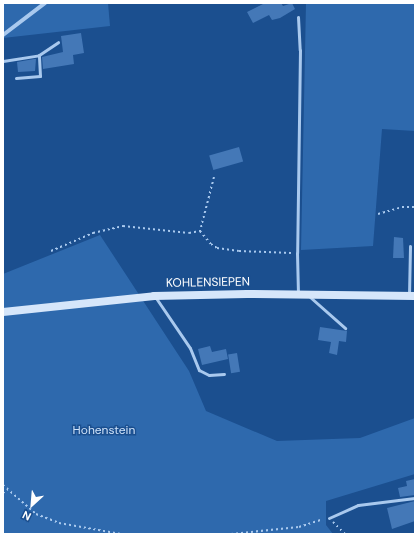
<!DOCTYPE html>
<html>
<head>
<meta charset="utf-8">
<style>
	body { margin:0 }
	#map { position:relative; width:418px; height:537px; overflow:hidden; background:#1b4f8f; font-family:"DM Sans",sans-serif }
	div>[style] { position:absolute }
	.green>* { inset:0; background:#2e69ad }
	.building>* { inset:0; background:#4478b7; transform-origin:0 0 }
	.path>* { height:2px; margin-top:-1px; transform-origin:0; background:repeating-linear-gradient(90deg,#a9c9ee 0 2px,transparent 0 5px) }
	.lane>* { height:3px; margin:-1.5px; padding:0 1.5px; transform-origin:1.5px; border-radius:1.5px; background:#a9c9ee }
	.street>* { height:4px; margin:-2px; padding:0 2px; transform-origin:2px; border-radius:2px; background:#a9c9ee }
	.secondary>* { height:8px; margin:-4px; padding:0 4px; transform-origin:4px; border-radius:4px; background:#d6e6fa }
	span { translate:-50% -50%; white-space:nowrap; text-align:center; line-height:1.15; -webkit-text-stroke:3px #1b4f8f; paint-order:stroke }
	.street-label { font-size:12px; color:#fff }
	.park-label { font-size:12px; color:#cfe3fa }
	.frame { position:absolute; inset:0; border:4px solid #fff; pointer-events:none }
	.north { position:absolute; left:12px; top:485px; width:40px; height:40px; -webkit-text-stroke:3px #1b4f8f; paint-order:stroke; rotate:206deg; font-size:11px; font-weight:700; line-height:16px; text-align:center; color:#fff }
	.north::after { content:''; display:block; margin:auto; width:14px; height:18px; background:#fff; clip-path:polygon(50% 0,100% 100%,50% 72%,0 100%) }
</style>
</head>
<body>
<div id="map">
	<div class="green">
		<i style="clip-path:polygon(3px 3px,108px 3px,110px 26px,3px 38px)"></i>
		<i style="clip-path:polygon(306px 3px,415px 3px,415px 131px,382px 129px,373px 246px,301px 250px)"></i>
		<i style="clip-path:polygon(100px 235px,189px 371px,206px 411px,277px 441px,360px 438px,415px 418px,415px 474px,326px 501px,326px 525px,333px 534px,3px 534px,3px 274px)"></i>
	</div>
	<div class="building">
		<i style="clip-path:polygon(265px 3px,281px 3px,283px 6px,292px 3px,295px 9px,280px 18px,272px 20px,269px 15px,253px 23px,247px 12px)"></i>
		<i style="clip-path:polygon(81px 33px,84px 53px,73px 55px,74px 64px,43px 69px,42px 57px,63px 52px,61px 36px)"></i>
		<i style="clip-path:polygon(34px 59px,36px 59px,35px 71px,18px 72px,17px 62px)"></i>
		<i style="left:239px;top:147px;width:15px;height:31px;rotate:74deg"></i>
		<i style="clip-path:polygon(394px 237px,403px 238px,404px 258px,393px 258px)"></i>
		<i style="clip-path:polygon(320px 327px,347px 331px,346px 342px,339px 341px,337px 355px,329px 353px,331px 342px,318px 340px)"></i>
		<i style="clip-path:polygon(210px 346px,212px 352px,226px 349px,228px 359px,202px 365px,198px 349px)"></i>
		<i style="left:237px;top:353px;width:19px;height:9px;rotate:81deg"></i>
		<i style="clip-path:polygon(415px 479px,415px 495px,400px 497px,398px 488px,407px 486px,406px 481px)"></i>
		<i style="clip-path:polygon(415px 501px,415px 521px,392px 529px,387px 508px)"></i>
	</div>
	<div class="path">
		<i style="left:214px;top:177px;width:56px;rotate:104.5deg"></i>
		<i style="left:200px;top:231px;width:17px;rotate:50deg"></i>
		<i style="left:211px;top:244px;width:7px;rotate:34deg"></i>
		<i style="left:217px;top:248px;width:22px;rotate:8deg"></i>
		<i style="left:239px;top:251px;width:52px;rotate:2.2deg"></i>
		<i style="left:378px;top:214px;width:25px;rotate:-16deg"></i>
		<i style="left:402px;top:207px;width:13px"></i>
		<i style="left:51px;top:251px;width:46px;rotate:-23.2deg"></i>
		<i style="left:93px;top:233px;width:31px;rotate:-13deg"></i>
		<i style="left:123px;top:226px;width:66px;rotate:6.1deg"></i>
		<i style="left:189px;top:233px;width:11px;rotate:-10deg"></i>
		<i style="left:3px;top:485px;width:44px;rotate:41.3deg"></i>
		<i style="left:36px;top:514px;width:25px;rotate:21deg"></i>
		<i style="left:59px;top:523px;width:63px;rotate:10.1deg"></i>
		<i style="left:3px;top:493px;width:6px;rotate:-39deg"></i>
		<i style="left:333px;top:522px;width:17px;rotate:45deg"></i>
		<i style="left:231px;top:534px;width:68px;rotate:-5.9deg"></i>
		<i style="left:299px;top:527px;width:25px;rotate:-18deg"></i>
	</div>
	<div class="lane">
		<i style="left:298px;top:17px;width:33px;rotate:87deg"></i>
		<i style="left:300px;top:50px;width:203px;rotate:90.8deg"></i>
		<i style="left:297px;top:253px;width:41px;rotate:88.6deg"></i>
		<i style="left:3px;top:61px;width:36px;rotate:-9deg"></i>
		<i style="left:39px;top:55px;width:23px;rotate:-34deg"></i>
		<i style="left:16px;top:78px;width:24px;rotate:-5deg"></i>
		<i style="left:40px;top:76px;width:21px;rotate:-93deg"></i>
		<i style="left:409px;top:295px;width:49px;rotate:-88.8deg"></i>
		<i style="left:310px;top:297px;width:47px;rotate:41.5deg"></i>
		<i style="left:156px;top:298px;width:60px;rotate:55.8deg"></i>
		<i style="left:190px;top:348px;width:24px;rotate:68deg"></i>
		<i style="left:199px;top:370px;width:11px;rotate:27deg"></i>
		<i style="left:209px;top:375px;width:15px;rotate:-4deg"></i>
		<i style="left:329px;top:518px;width:32px;rotate:-24deg"></i>
		<i style="left:358px;top:505px;width:57px;rotate:-7deg"></i>
	</div>
	<div class="street">
		<i style="left:3px;top:35px;width:53px;rotate:-37.3deg"></i>
	</div>
	<div class="secondary">
		<i style="left:3px;top:312px;width:152px;rotate:-6deg"></i>
		<i style="left:154px;top:296px;width:93px;rotate:-1.2deg"></i>
		<i style="left:247px;top:294px;width:168px;rotate:0.7deg"></i>
	</div>
	<div class="street-label">
		<span style="left:208px;top:283px;rotate:-1deg">KOHLENSIEPEN</span>
	</div>
	<div class="park-label">
		<span style="left:104px;top:431px">Hohenstein</span>
	</div>
	<div class="frame"></div>
	<div class="north">N</div>
</div>
</body>
</html>
